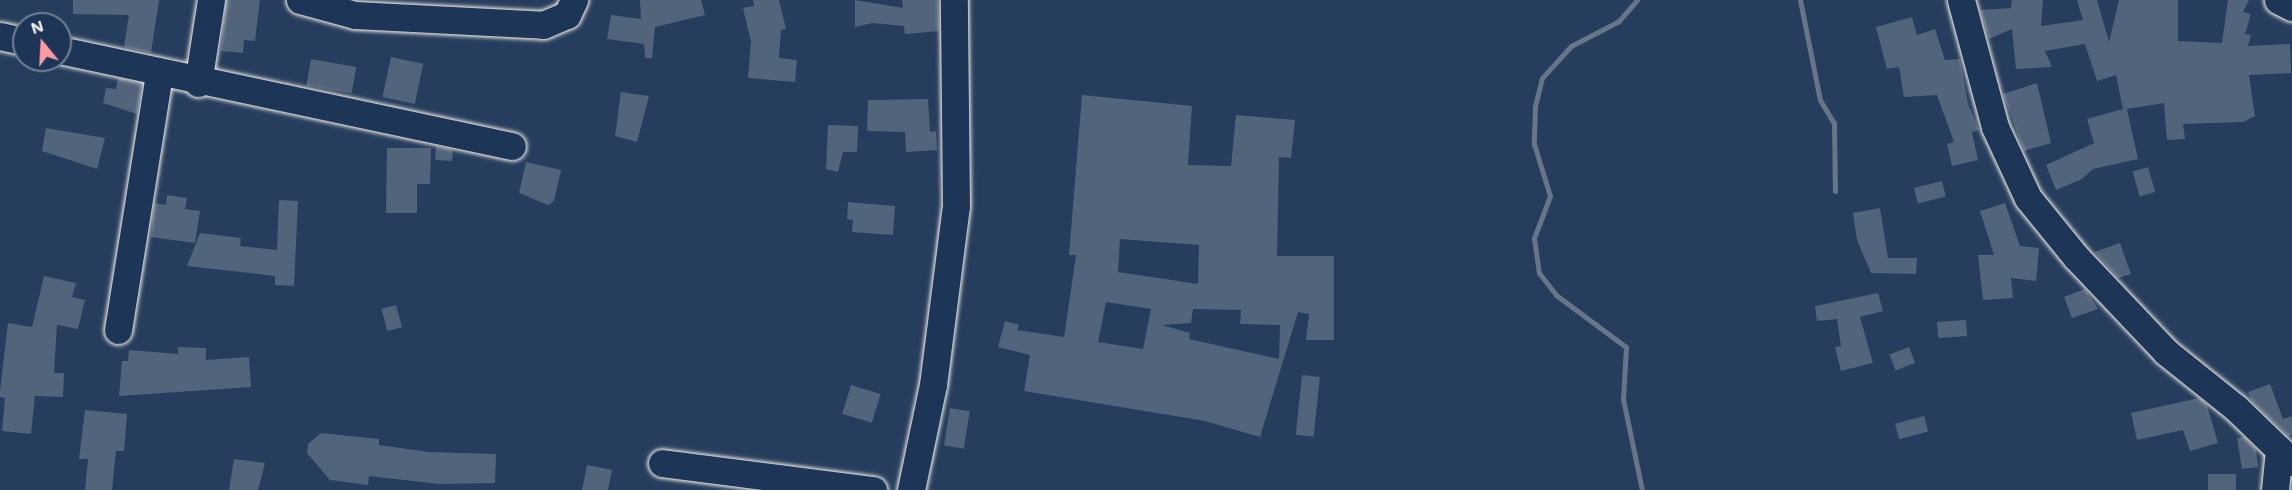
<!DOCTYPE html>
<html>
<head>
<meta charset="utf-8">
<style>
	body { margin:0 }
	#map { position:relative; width:2292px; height:490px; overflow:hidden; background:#263d5d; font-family:Mali,sans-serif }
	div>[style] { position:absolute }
	.stream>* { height:5px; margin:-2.5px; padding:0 2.5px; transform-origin:2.5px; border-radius:2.5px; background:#677588 }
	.building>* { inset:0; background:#52647b; transform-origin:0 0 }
	.roads { filter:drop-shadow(0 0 2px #f4f1e8) drop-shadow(0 0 2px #f4f1e8) }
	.minor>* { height:27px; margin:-13.5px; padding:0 13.5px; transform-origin:13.5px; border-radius:13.5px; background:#1d3557 }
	span { translate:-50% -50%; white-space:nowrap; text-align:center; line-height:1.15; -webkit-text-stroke:6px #1d3557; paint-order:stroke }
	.north { position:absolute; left:12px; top:12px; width:60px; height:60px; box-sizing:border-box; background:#1d3557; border:2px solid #738091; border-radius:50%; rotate:342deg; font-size:16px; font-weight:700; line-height:24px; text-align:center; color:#f4f1e8 }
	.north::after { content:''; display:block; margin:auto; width:21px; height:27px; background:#ff9aa2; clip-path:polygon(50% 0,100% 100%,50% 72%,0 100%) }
</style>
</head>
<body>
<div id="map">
	<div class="stream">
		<i style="left:1637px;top:0;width:28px;rotate:131deg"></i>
		<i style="left:1619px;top:21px;width:54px;rotate:152.5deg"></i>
		<i style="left:1571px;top:46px;width:43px;rotate:132.2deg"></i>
		<i style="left:1542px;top:78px;width:30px;rotate:104deg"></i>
		<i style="left:1535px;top:107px;width:37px;rotate:92deg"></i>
		<i style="left:1534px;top:144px;width:54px;rotate:72.9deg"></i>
		<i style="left:1550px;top:196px;width:45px;rotate:110.9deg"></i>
		<i style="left:1534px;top:238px;width:35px;rotate:82deg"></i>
		<i style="left:1539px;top:273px;width:28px;rotate:52deg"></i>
		<i style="left:1556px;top:295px;width:87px;rotate:36.6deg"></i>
		<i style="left:1626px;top:347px;width:52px;rotate:93.3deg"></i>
		<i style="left:1623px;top:399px;width:93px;rotate:78.2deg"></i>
		<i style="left:1800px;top:0;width:102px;rotate:78.7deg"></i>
		<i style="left:1820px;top:100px;width:27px;rotate:59deg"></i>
		<i style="left:1834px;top:123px;width:68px;rotate:89.2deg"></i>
	</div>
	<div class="building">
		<i style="clip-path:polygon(73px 0,159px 0,151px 53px,124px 47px,129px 15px,73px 14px)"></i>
		<i style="clip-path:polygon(226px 0,260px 0,255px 41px,244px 40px,243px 53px,221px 51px)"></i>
		<i style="clip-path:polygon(640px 0,701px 0,705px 15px,655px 27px,652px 58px,645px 58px,644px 44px,607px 39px,611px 15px,641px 19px)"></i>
		<i style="clip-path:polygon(753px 0,779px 0,786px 29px,781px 30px,779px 58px,797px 60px,795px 82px,748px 78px,751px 42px,743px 8px,754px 6px)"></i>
		<i style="clip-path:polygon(855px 0,903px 8px,902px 0,938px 0,939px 31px,905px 34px,904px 26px,872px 23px,855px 27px)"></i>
		<i style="clip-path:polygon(2012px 0,2043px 0,2041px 26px,2083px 20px,2077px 0,2097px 0,2109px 42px,2119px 0,2178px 0,2178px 41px,2222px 43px,2228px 0,2249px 0,2243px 12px,2251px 14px,2245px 34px,2251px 35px,2248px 46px,2290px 44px,2291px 73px,2249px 75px,2255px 116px,2243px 122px,2183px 124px,2185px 139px,2167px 140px,2164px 103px,2127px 109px,2138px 159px,2093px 169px,2082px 179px,2056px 190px,2046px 165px,2094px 143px,2087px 119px,2123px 109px,2116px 75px,2097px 81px,2085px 44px,2045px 51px,2052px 67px,2016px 69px,2012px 29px,1989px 39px,1980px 10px,2011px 8px)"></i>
		<i style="clip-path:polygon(1912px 17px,1917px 35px,1935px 29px,1945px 60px,1960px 59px,1968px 104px,1979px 130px,1972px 132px,1978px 160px,1952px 166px,1947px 144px,1954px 142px,1937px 95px,1904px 97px,1899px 67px,1887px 69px,1876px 27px)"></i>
		<i style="left:391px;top:57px;width:33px;height:41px;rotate:12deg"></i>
		<i style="left:311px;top:59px;width:46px;height:27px;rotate:10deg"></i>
		<i style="clip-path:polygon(118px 78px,142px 83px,137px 114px,103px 103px,106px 88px,116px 89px)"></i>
		<i style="clip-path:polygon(2037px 83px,2051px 143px,2024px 151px,2003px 94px)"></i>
		<i style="clip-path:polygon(621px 92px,649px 96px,637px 142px,615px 136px)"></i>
		<i style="clip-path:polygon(evenodd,1082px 95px,1192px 106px,1188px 165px,1231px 166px,1236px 115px,1295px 120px,1291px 158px,1279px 157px,1277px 256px,1334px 256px,1334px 340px,1306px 340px,1309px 314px,1298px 312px,1260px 437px,1205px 421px,1024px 391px,1030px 355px,998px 347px,1005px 321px,1019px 325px,1017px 330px,1064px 337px,1076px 255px,1069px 255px,1082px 95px,1120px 239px,1199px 245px,1198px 284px,1118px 272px,1120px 239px,1082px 95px,1106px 302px,1151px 309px,1143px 349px,1098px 342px,1106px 302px,1082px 95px,1193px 309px,1241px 310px,1240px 324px,1280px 325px,1279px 359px,1189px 339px,1190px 333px,1162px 325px,1191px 323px,1193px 309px)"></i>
		<i style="clip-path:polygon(928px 99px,930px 132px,936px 131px,937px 150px,906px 152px,905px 132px,867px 131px,868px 100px)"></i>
		<i style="clip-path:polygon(828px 125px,858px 126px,857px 152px,843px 152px,838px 172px,826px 169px)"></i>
		<i style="clip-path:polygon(46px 128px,105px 138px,97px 169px,42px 151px)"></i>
		<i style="clip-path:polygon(436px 146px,453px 150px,452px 161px,435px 160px)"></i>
		<i style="clip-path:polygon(387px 148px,431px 148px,430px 184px,417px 184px,417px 213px,386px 213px)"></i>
		<i style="clip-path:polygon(526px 162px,561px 170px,554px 201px,548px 205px,519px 193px)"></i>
		<i style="left:2148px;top:167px;width:26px;height:16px;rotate:74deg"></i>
		<i style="left:1942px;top:181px;width:16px;height:29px;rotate:76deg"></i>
		<i style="clip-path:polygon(167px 195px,187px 198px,185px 209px,200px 211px,195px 243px,151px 237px,154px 203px,166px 205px)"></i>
		<i style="clip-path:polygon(279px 200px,298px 201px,294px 286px,275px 285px,275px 276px,187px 266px,200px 233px,241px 238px,240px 246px,277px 250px)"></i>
		<i style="clip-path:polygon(848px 202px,895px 206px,893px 235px,852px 232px,853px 220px,847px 219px)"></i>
		<i style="clip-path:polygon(2005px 203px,2020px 246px,2039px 248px,2036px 281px,2011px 278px,2013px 298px,1983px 300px,1978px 255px,1994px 255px,1980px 211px)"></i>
		<i style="clip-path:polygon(1880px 208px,1888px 258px,1917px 258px,1916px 274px,1871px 273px,1857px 240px,1853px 213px)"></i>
		<i style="clip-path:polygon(2120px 243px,2131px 274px,2118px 278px,2095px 252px)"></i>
		<i style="clip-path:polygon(44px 276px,76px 283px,72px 297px,85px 300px,78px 329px,57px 325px,54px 373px,64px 373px,63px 397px,35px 396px,31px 434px,2px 431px,5px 398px,0 397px,0 391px,8px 323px,32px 327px)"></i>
		<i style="clip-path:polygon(2085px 289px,2098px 309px,2072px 318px,2064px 297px)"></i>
		<i style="clip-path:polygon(1878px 293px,1883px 311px,1860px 317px,1873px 363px,1841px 371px,1835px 347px,1841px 346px,1837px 319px,1817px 321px,1815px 306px)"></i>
		<i style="left:396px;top:305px;width:23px;height:15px;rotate:75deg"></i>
		<i style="left:1966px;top:320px;width:16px;height:29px;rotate:86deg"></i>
		<i style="clip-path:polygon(178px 347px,206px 348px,206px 360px,249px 357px,251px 387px,119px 396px,122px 361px,128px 361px,129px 350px,178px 354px)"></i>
		<i style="left:1909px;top:347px;width:17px;height:21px;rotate:69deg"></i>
		<i style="left:1302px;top:375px;width:18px;height:60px;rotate:6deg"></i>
		<i style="clip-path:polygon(2270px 384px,2283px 419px,2292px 416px,2292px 435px,2288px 436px,2251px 400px,2248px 392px)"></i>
		<i style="left:851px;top:385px;width:31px;height:30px;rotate:17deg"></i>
		<i style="clip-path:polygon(2199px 398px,2207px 405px,2218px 443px,2190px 451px,2183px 430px,2137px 440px,2131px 413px)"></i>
		<i style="left:950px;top:408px;width:20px;height:38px;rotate:9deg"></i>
		<i style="clip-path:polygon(85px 410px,127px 414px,124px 451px,116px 451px,112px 490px,85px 490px,88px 459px,79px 459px)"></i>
		<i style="left:1924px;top:416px;width:16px;height:30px;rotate:75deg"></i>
		<i style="clip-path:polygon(321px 433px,379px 439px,379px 445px,429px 452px,496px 454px,495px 483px,439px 484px,369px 476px,368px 485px,330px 480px,307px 453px,308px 444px)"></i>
		<i style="clip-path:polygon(2244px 437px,2256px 449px,2258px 467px,2242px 469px,2237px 438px)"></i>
		<i style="clip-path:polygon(234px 459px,265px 463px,258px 490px,229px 490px)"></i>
		<i style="clip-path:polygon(587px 465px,612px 470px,608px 490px,582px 490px)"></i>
		<i style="left:2208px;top:474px;width:28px;height:16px"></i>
	</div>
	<div class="roads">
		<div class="minor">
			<i style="left:300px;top:0;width:57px;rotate:15.3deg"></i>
			<i style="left:355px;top:15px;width:188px;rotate:3deg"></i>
			<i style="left:543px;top:25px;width:26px;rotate:-23deg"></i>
			<i style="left:567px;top:15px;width:17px;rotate:-65deg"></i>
			<i style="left:1961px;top:0;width:131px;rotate:75deg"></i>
			<i style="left:1995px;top:127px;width:78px;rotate:65.1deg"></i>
			<i style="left:2028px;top:198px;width:76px;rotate:50.9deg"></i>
			<i style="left:2076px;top:257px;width:131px;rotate:46.5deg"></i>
			<i style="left:2166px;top:352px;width:90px;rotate:38.7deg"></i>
			<i style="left:2236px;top:408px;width:78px;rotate:44deg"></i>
			<i style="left:2278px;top:0;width:16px;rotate:27deg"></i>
			<i style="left:0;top:36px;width:25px;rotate:12deg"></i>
			<i style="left:60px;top:50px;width:462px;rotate:12deg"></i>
			<i style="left:198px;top:83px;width:84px;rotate:-81.1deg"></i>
			<i style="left:118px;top:330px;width:258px;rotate:-80.9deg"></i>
			<i style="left:662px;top:463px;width:213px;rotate:7.3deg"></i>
			<i style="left:911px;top:490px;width:107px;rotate:-78.2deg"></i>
			<i style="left:933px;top:385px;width:180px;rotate:-82.7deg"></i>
			<i style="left:956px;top:206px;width:206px;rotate:-90.6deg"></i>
			<i style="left:2275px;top:490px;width:41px;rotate:-84.4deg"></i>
		</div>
	</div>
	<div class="north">N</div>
</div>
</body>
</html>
